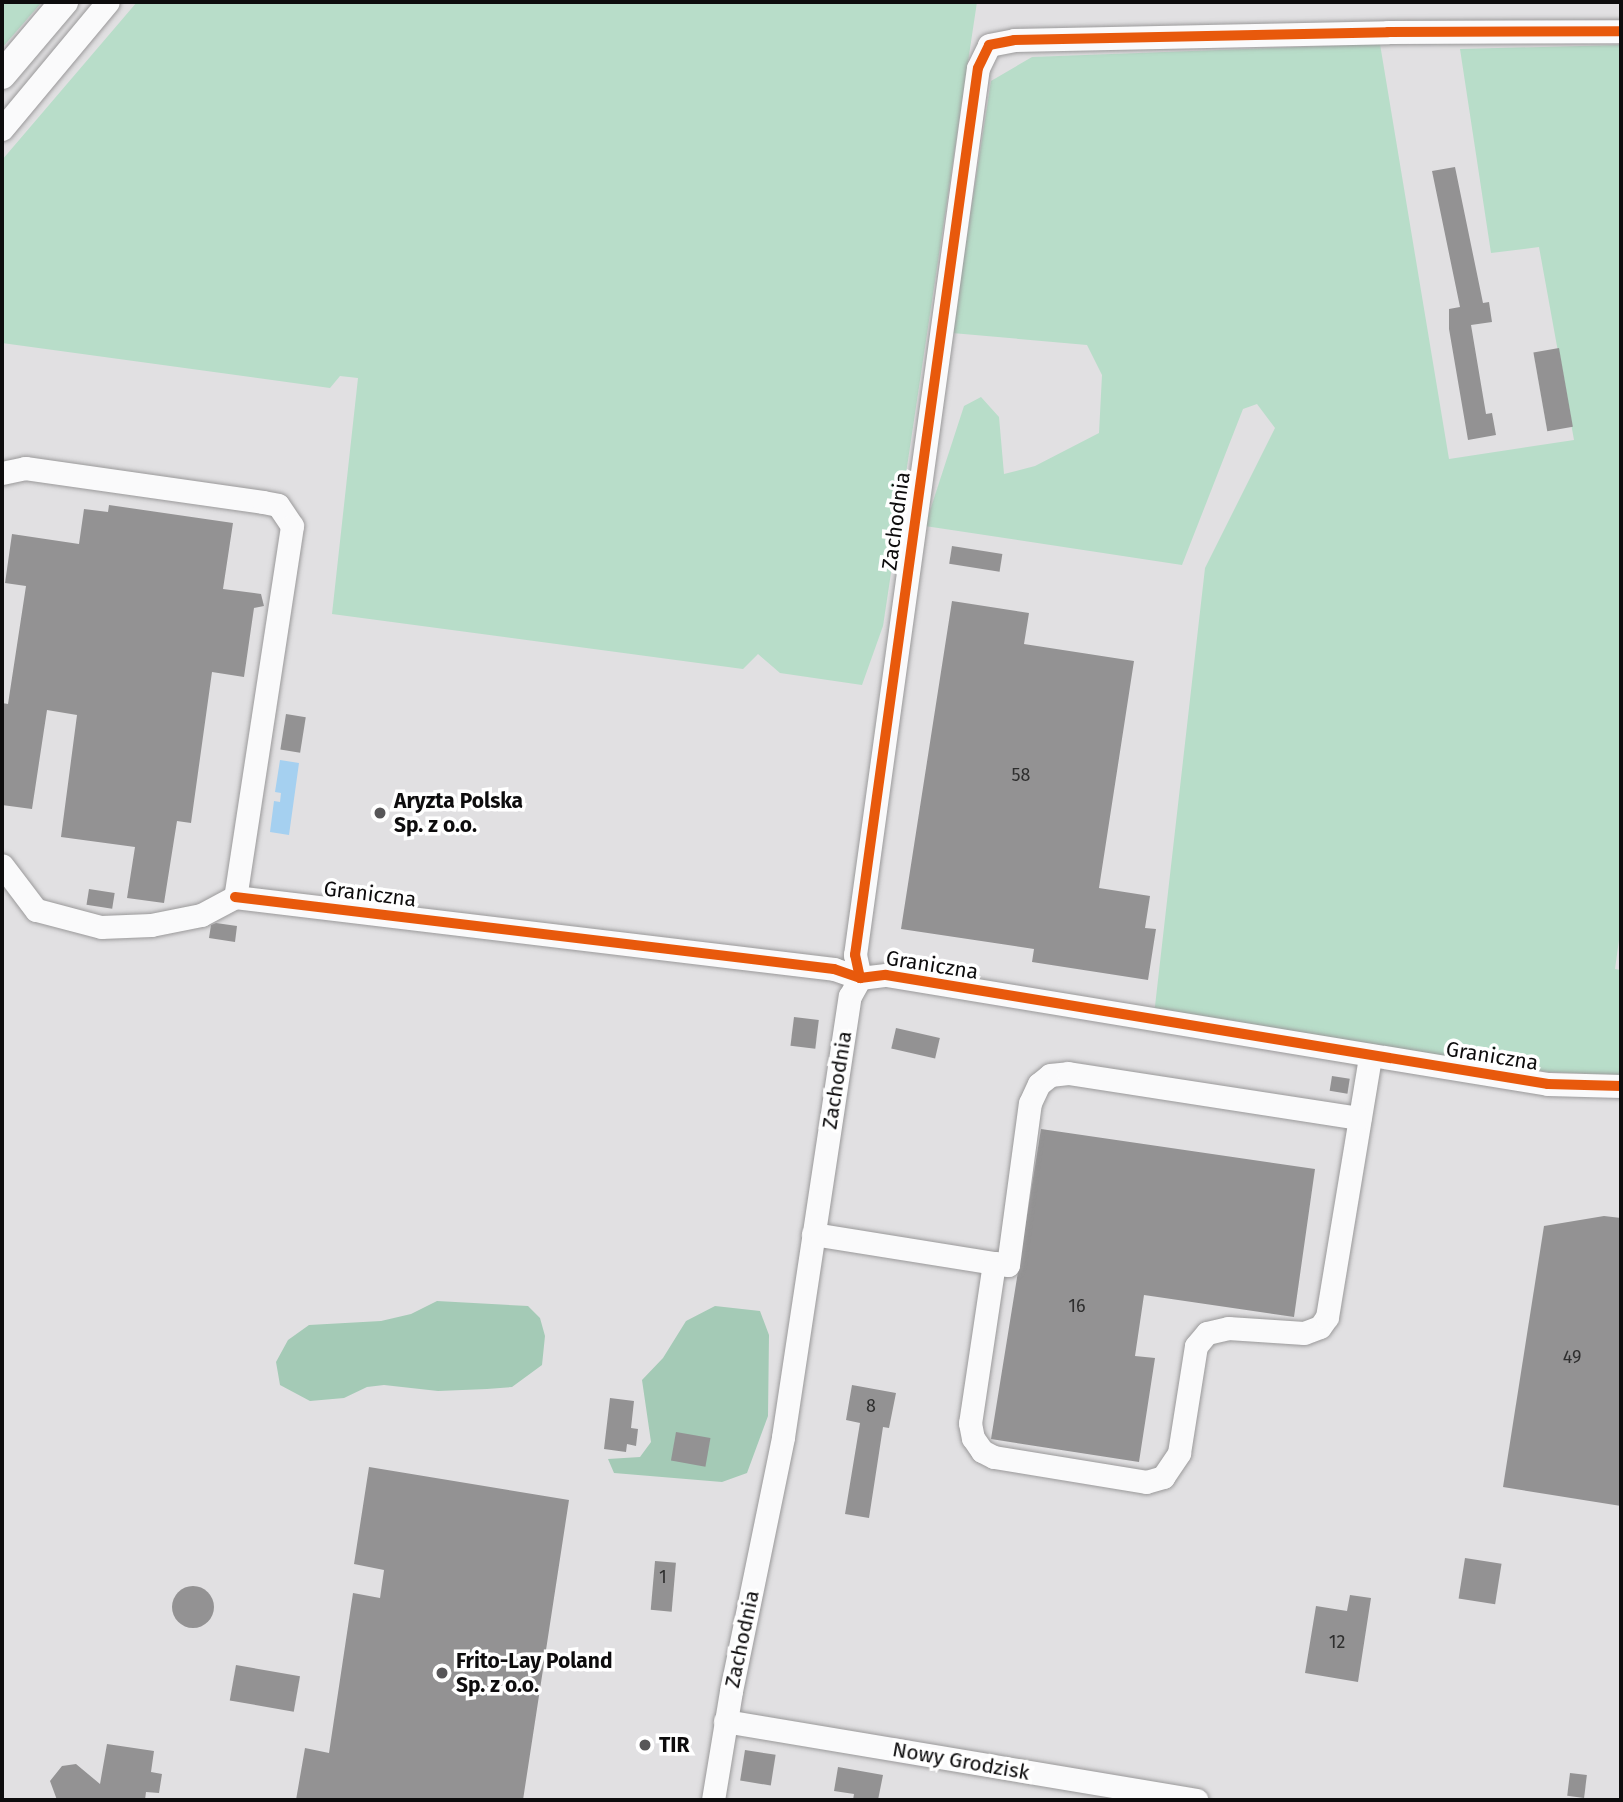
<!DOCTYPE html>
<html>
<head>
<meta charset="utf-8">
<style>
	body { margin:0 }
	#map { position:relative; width:1623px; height:1802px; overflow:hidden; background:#e1e0e2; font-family:"Fira Sans",sans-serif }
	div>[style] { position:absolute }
	.green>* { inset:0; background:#b8ddc9 }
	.forest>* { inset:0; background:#a4cab6 }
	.water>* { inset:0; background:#a5d0f0 }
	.building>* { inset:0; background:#939293; transform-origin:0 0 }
	.round { border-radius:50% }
	.roads { filter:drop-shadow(0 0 2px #9a999a) drop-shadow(0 0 2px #9a999a) }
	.minor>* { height:23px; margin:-11.5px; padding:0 11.5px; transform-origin:11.5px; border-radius:11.5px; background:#fafafb }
	.major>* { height:28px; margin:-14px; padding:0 14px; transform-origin:14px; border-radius:14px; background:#fafafb }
	.cycleway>* { height:10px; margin:-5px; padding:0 5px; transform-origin:5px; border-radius:5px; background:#e8590c }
	.dots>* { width:19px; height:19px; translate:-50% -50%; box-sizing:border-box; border:4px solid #fff; border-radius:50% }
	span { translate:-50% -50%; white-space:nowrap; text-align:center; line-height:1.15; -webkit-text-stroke:7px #fff; paint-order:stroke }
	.number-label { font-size:18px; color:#2e2e2e }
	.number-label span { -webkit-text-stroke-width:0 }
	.street-label { font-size:21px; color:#0d0c0d }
	.poi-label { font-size:21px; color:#0d0c0d; font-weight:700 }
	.left { translate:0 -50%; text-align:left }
	.frame { position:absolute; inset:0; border:4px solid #0d0c0d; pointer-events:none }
</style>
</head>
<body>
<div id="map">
	<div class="green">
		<i style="clip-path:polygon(2px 2px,42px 2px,2px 48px)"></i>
		<i style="clip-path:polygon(137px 2px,977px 2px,883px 626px,862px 685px,780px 673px,758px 654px,743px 669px,332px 614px,358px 378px,340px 376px,330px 388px,2px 343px,2px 160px)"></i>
		<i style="clip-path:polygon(1380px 44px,1449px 459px,1574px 440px,1539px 247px,1491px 253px,1460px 49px,1621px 45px,1621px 925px,1615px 969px,1621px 970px,1621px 1075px,1549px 1072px,1154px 1015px,1205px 568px,1275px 428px,1257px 404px,1243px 409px,1182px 565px,925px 526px,964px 406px,981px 397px,999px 417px,1004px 474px,1035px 466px,1099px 433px,1102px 375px,1087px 345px,952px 333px,991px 81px,1032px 57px)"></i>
	</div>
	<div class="forest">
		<i style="clip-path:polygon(437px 1301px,528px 1306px,540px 1318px,545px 1336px,542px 1365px,512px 1387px,487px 1389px,438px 1391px,384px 1385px,367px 1387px,344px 1398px,310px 1401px,280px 1385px,276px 1362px,288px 1340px,309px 1325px,381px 1321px,411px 1314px)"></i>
		<i style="clip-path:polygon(715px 1306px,760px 1311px,769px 1335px,768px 1416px,747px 1473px,722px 1482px,614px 1473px,608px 1459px,640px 1457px,651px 1442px,642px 1380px,663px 1358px,686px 1321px)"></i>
	</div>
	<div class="water">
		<i style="clip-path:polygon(280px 760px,299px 763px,289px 835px,270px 832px,274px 801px,280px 802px,281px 793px,275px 792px)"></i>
	</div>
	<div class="building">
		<i style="clip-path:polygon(1455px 167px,1483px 303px,1489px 302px,1492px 322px,1471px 325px,1486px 414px,1492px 413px,1496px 435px,1468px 440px,1449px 329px,1449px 309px,1460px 307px,1432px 171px)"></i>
		<i style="left:1559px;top:348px;width:80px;height:26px;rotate:80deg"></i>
		<i style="clip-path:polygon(109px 505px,233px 523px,223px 589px,261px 594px,264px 606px,254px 608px,244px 677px,212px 672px,191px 823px,177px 821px,164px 903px,127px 898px,135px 847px,61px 837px,77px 715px,47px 710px,32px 809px,2px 805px,2px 703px,8px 704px,26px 586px,5px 583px,12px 534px,79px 544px,84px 509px,108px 512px)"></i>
		<i style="left:952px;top:546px;width:51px;height:18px;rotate:9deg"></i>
		<i style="clip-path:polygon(952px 601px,1029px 613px,1024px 644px,1134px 661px,1099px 888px,1150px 896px,1145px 928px,1156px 929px,1148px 980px,1032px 962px,1034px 949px,901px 929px)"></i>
		<i style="left:286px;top:714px;width:20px;height:36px;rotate:9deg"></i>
		<i style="left:89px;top:889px;width:26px;height:16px;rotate:9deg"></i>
		<i style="clip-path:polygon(216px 923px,237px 926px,235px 942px,209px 938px,211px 925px)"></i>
		<i style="left:794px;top:1017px;width:25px;height:29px;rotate:7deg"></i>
		<i style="left:896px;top:1028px;width:45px;height:21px;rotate:13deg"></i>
		<i style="left:1332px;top:1076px;width:18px;height:15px;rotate:9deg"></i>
		<i style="clip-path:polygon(1041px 1129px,1315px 1169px,1294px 1317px,1144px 1295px,1135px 1356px,1155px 1358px,1139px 1462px,991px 1439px)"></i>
		<i style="clip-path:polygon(1604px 1216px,1621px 1218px,1621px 1506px,1503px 1487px,1544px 1226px)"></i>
		<i style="clip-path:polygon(852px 1385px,896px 1393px,889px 1428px,883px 1427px,869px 1518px,845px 1514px,860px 1423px,846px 1420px)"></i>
		<i style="clip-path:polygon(610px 1398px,634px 1401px,631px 1428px,638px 1429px,636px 1446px,627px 1444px,626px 1452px,604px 1449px)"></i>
		<i style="left:676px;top:1432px;width:35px;height:29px;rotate:10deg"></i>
		<i style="clip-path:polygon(369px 1467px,569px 1500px,523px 1800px,296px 1800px,305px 1748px,329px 1753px,353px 1593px,380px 1598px,384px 1570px,354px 1564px)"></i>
		<i style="left:1465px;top:1558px;width:37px;height:41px;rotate:9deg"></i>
		<i style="left:655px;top:1561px;width:21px;height:49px;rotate:5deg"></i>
		<i class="round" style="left:172px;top:1586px;width:42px;height:42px"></i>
		<i style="clip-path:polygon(1350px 1595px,1371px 1598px,1358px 1682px,1305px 1673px,1316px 1606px,1347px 1611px)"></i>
		<i style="left:236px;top:1665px;width:65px;height:36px;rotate:10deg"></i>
		<i style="clip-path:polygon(107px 1744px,154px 1751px,151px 1772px,162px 1774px,159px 1793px,146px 1792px,145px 1800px,57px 1800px,50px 1781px,62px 1766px,76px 1764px,100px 1784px)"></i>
		<i style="left:745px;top:1750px;width:31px;height:31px;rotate:9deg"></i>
		<i style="clip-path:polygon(838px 1767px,883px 1775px,878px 1800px,853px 1800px,854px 1794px,834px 1791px)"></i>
		<i style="left:1570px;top:1773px;width:17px;height:23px;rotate:7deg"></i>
	</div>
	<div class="roads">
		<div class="minor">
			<i style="left:2px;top:129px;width:165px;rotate:-50.2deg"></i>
			<i style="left:2px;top:473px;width:24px;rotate:-12deg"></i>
			<i style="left:25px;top:468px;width:240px;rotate:8.1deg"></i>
			<i style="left:263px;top:502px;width:15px;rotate:11deg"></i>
			<i style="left:278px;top:505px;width:25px;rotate:56deg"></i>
			<i style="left:292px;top:526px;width:375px;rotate:98.7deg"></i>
			<i style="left:235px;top:897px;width:38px;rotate:152deg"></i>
			<i style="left:201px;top:915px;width:51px;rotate:168.7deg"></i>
			<i style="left:151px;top:925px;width:50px;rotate:177.7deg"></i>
			<i style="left:101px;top:927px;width:67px;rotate:-165.3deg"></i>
			<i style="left:36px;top:910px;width:56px;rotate:-127.1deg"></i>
			<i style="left:235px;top:897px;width:603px;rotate:6.85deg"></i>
			<i style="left:834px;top:969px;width:28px;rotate:19deg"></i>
			<i style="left:860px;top:978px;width:26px;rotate:-7deg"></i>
			<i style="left:886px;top:975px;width:671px;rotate:9.35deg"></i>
			<i style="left:1548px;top:1084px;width:73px;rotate:1.6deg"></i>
			<i style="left:860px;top:978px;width:24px;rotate:-102deg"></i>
			<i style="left:855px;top:955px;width:895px;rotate:-82.11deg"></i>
			<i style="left:978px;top:68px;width:25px;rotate:-64deg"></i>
			<i style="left:989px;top:45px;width:25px;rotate:-11deg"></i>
			<i style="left:1014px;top:40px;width:374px;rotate:-1.2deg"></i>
			<i style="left:1388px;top:32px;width:233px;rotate:-0.2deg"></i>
			<i style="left:813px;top:1234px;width:183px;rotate:9.1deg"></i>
			<i style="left:994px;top:1263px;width:162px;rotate:98.5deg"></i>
			<i style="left:970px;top:1423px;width:15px;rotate:79deg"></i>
			<i style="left:973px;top:1438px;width:16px;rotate:55deg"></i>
			<i style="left:982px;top:1451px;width:13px;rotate:27deg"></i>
			<i style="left:994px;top:1457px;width:154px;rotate:9.3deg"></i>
			<i style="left:1146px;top:1482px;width:18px;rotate:-16deg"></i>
			<i style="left:1163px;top:1477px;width:29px;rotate:-56deg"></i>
			<i style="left:1179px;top:1453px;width:108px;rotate:-81deg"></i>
			<i style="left:1196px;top:1346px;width:17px;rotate:-50deg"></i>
			<i style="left:1207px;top:1333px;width:22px;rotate:-13deg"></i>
			<i style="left:1228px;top:1328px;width:76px;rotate:3.8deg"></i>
			<i style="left:1304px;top:1333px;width:17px;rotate:-21deg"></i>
			<i style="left:1320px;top:1327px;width:12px;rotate:-55deg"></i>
			<i style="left:1327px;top:1317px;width:265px;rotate:-80.6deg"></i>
			<i style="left:994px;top:1263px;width:14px;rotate:8deg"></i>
			<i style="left:1008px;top:1265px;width:163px;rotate:-82.3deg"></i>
			<i style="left:1030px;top:1103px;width:21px;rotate:-65deg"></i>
			<i style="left:1039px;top:1084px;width:14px;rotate:-39deg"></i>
			<i style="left:1050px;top:1075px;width:18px;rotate:-6deg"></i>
			<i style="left:1068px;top:1073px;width:295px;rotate:8.8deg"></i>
			<i style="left:725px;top:1721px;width:478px;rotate:9.5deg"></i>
			<i style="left:713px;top:1800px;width:110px;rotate:-80.6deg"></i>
			<i style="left:731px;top:1691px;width:259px;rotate:-78.4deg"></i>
			<i style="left:783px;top:1437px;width:446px;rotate:-81.4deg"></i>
			<i style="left:850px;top:996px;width:21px;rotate:-61deg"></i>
		</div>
		<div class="major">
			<i style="left:2px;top:75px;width:96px;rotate:-49.7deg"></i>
		</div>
	</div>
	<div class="cycleway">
		<i style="left:235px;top:897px;width:603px;rotate:6.85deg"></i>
		<i style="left:834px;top:969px;width:28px;rotate:19deg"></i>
		<i style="left:860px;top:978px;width:26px;rotate:-7deg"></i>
		<i style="left:886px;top:975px;width:671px;rotate:9.35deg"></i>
		<i style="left:1548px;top:1084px;width:73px;rotate:1.6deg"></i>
		<i style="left:860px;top:978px;width:24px;rotate:-102deg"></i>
		<i style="left:855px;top:955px;width:895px;rotate:-82.11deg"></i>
		<i style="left:978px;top:68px;width:25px;rotate:-64deg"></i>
		<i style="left:989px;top:45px;width:25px;rotate:-11deg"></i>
		<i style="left:1014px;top:40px;width:374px;rotate:-1.2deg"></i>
		<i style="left:1388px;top:32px;width:233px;rotate:-0.2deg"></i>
	</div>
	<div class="dots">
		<i style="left:380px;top:813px;background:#575658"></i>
		<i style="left:442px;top:1673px;background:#575658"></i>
		<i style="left:645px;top:1745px;background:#575658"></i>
	</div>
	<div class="number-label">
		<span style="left:1021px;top:775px">58</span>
		<span style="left:1077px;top:1306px">16</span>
		<span style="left:1572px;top:1357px">49</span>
		<span style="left:871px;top:1406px">8</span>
		<span style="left:663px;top:1577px">1</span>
		<span style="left:1337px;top:1642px">12</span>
	</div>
	<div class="street-label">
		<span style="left:896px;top:521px;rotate:-82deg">Zachodnia</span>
		<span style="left:370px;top:894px;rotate:7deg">Graniczna</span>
		<span style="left:932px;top:965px;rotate:9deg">Graniczna</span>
		<span style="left:1492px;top:1056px;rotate:9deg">Graniczna</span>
		<span style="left:837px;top:1080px;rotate:-81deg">Zachodnia</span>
		<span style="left:742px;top:1639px;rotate:-78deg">Zachodnia</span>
		<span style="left:961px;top:1761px;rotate:10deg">Nowy Grodzisk</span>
	</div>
	<div class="poi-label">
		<span class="left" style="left:394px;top:813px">Aryzta Polska<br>Sp. z o.o.</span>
		<span class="left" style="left:456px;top:1673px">Frito-Lay Poland<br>Sp. z o.o.</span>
		<span class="left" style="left:659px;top:1745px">TIR</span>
	</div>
	<div class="frame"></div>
</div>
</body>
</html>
